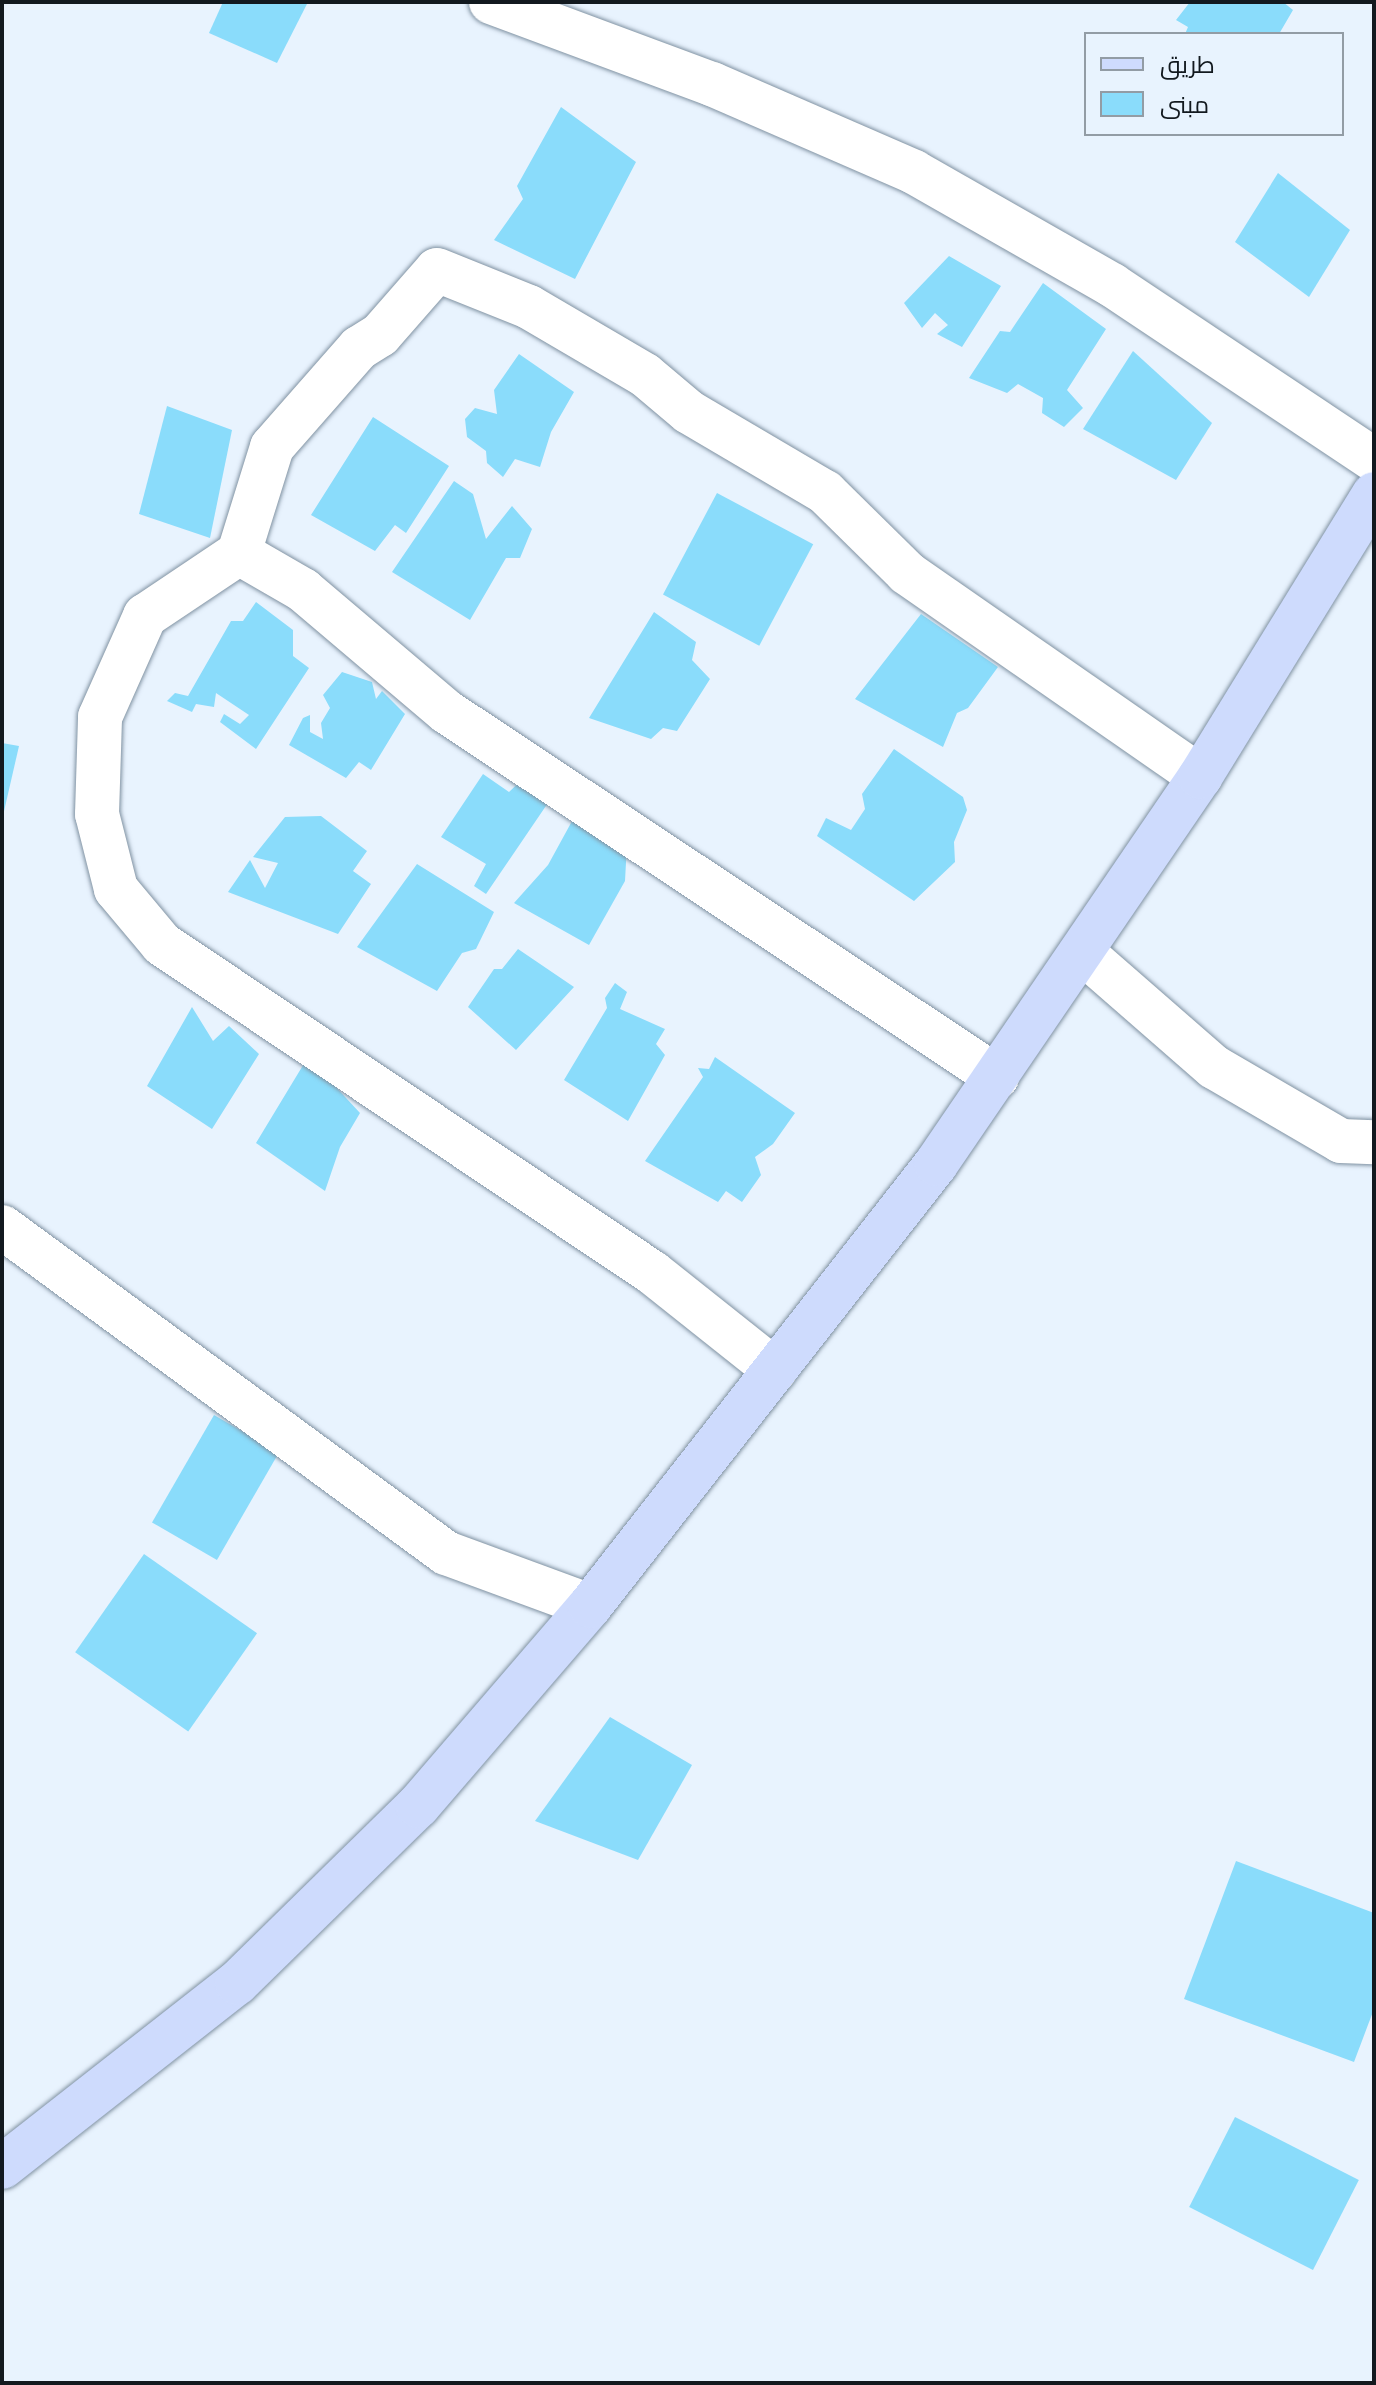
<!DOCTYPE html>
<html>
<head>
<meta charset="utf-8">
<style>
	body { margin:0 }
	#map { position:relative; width:1376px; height:2385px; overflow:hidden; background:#e8f3fe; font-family:Raleway,Cairo,sans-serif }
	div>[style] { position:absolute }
	.building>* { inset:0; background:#8adcfb; transform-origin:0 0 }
	.roads { filter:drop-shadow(0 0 2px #8092a2) drop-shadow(0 0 2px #8092a2) }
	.minor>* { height:44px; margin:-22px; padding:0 22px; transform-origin:22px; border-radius:22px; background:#fff }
	.secondary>* { height:44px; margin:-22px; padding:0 22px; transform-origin:22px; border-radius:22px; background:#cedbfd }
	span { translate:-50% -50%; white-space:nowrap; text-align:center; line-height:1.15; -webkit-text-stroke:6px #e8f3fe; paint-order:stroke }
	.frame { position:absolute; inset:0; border:4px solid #12191f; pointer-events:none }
	.legend { position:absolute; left:1084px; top:32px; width:260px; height:104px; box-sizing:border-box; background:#e8f3fe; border:2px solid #929ca5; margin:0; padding:10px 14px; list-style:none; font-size:24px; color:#12191f }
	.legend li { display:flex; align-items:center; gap:16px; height:40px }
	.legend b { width:40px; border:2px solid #929ca5 }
</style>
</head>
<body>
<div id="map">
	<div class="building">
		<i style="clip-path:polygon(223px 2px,308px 2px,277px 63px,209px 33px)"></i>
		<i style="clip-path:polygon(1190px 2px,1283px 2px,1293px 10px,1279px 34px,1185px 34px,1188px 27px,1176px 20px)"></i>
		<i style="clip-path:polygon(561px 107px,636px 162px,575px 279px,494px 240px,523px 199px,517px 186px)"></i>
		<i style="clip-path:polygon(1278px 173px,1350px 230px,1309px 297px,1235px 242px)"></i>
		<i style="clip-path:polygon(949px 256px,1001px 286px,962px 347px,937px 334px,948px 325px,935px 313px,922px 328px,904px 303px)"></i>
		<i style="clip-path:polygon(1043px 283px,1106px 329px,1067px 390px,1083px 408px,1064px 427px,1042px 413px,1043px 398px,1018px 384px,1007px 393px,969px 378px,1000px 331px,1010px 332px)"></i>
		<i style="clip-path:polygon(1133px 351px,1212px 423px,1176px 480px,1083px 429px)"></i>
		<i style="clip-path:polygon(519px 354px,574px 392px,551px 432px,540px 467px,515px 459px,503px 477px,487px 463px,486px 451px,467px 437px,465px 419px,475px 408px,497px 414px,494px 390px)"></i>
		<i style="clip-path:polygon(167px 406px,232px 430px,210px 538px,139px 514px)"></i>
		<i style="clip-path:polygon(373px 417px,449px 466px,406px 533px,395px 525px,375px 551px,311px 515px)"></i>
		<i style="clip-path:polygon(454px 481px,473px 494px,486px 539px,512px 506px,532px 529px,520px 558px,506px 558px,470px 620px,392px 572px)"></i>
		<i style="left:717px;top:493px;width:109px;height:115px;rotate:28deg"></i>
		<i style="clip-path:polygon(256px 602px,293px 630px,293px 656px,309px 668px,256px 749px,220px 722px,224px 714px,240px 724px,249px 715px,216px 693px,214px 707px,196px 704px,192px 712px,167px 701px,175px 693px,188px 696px,231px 621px,243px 621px)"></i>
		<i style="clip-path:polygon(654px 612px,696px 642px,692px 660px,710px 679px,677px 731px,663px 728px,651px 739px,589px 718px)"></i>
		<i style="clip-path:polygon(921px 614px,998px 667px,968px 708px,957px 713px,943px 747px,855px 699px)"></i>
		<i style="clip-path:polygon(342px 672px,372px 682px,376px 699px,382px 691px,405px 714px,371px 770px,359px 762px,346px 778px,289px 745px,303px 718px,310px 715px,310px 732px,323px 739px,321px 723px,330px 708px,323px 695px)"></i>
		<i style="clip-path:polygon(2px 743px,19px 746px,2px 820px)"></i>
		<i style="clip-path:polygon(894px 749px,963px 797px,967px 810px,954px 842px,955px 862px,914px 901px,817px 836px,826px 818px,851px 830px,865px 809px,862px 794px)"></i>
		<i style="clip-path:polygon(483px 774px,509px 792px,528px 774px,552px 797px,486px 894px,474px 886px,486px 864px,441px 837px)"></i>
		<i style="clip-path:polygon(577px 812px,627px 844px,625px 881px,589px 945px,514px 903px,548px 865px)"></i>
		<i style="clip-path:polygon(321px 816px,367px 851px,353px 871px,371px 884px,338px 934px,228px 892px,250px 860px,265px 888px,278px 863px,253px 857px,285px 817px)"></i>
		<i style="clip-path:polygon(417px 864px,494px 912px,476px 949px,462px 953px,437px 991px,357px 947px)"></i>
		<i style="clip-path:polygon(518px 949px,574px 987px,516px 1050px,468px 1007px,494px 969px,502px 969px)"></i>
		<i style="clip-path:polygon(615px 983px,627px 992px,620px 1009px,665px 1029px,656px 1044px,665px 1055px,628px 1121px,564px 1080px,607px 1008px,605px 998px)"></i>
		<i style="clip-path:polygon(192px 1007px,213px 1041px,229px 1026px,259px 1054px,212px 1129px,147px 1086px)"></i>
		<i style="clip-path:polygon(308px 1057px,360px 1113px,340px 1147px,325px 1191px,256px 1143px)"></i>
		<i style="clip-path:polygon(715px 1057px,795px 1113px,773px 1144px,755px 1157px,761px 1175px,742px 1202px,726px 1191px,718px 1202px,645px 1161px,703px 1077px,698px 1068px,709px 1069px)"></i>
		<i style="left:214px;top:1415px;width:75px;height:124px;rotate:30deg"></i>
		<i style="left:144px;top:1554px;width:138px;height:120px;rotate:35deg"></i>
		<i style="clip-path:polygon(610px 1717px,692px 1765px,638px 1860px,535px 1821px)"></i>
		<i style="clip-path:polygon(1236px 1861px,1374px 1913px,1374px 2009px,1354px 2062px,1184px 1999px)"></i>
		<i style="left:1235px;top:2117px;width:139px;height:101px;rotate:27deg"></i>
	</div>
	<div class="roads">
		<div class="minor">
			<i style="left:491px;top:2px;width:236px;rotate:20.4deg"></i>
			<i style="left:712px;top:84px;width:220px;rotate:23.5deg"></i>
			<i style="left:914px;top:172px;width:228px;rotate:29.7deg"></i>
			<i style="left:1112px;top:285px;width:315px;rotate:33.7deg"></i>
			<i style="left:239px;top:553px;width:74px;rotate:30deg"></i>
			<i style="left:303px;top:590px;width:189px;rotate:40.3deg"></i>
			<i style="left:447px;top:712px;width:660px;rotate:33.57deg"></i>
			<i style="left:1082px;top:952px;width:175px;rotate:41.1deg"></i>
			<i style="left:1214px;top:1067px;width:147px;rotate:30.2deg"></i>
			<i style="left:1341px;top:1141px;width:33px;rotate:2deg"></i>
			<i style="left:2px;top:1227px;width:551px;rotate:36.29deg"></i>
			<i style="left:446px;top:1553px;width:153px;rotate:20.2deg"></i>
			<i style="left:775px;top:1370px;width:156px;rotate:-141.5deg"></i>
			<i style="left:653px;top:1273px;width:591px;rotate:-146.18deg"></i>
			<i style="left:162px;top:944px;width:72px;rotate:-129.9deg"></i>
			<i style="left:116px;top:889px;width:77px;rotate:-104.2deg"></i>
			<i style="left:97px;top:814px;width:97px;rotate:-88.2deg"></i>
			<i style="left:100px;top:717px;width:111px;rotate:-66deg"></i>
			<i style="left:145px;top:616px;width:113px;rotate:-33.8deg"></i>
			<i style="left:239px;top:553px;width:111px;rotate:-72.7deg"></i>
			<i style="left:272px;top:447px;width:132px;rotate:-48.7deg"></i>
			<i style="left:359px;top:348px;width:25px;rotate:-32deg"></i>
			<i style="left:380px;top:335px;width:86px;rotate:-48.8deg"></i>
			<i style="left:437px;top:270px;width:99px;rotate:21.9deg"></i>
			<i style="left:529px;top:307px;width:134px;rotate:30.4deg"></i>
			<i style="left:645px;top:375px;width:57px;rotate:40.1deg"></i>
			<i style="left:689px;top:412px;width:158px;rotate:30.5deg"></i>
			<i style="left:825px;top:492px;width:115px;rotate:44.6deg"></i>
			<i style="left:907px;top:573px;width:357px;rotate:34.8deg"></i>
		</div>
		<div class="secondary">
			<i style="left:2px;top:2167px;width:298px;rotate:-38.1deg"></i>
			<i style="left:237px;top:1983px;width:253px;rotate:-44.4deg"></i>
			<i style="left:418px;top:1806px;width:264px;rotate:-49.3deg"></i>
			<i style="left:590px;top:1606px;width:561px;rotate:-51.95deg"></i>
			<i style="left:936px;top:1164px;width:468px;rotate:-55.7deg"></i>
			<i style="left:1200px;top:777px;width:332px;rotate:-58.4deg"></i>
		</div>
	</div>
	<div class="frame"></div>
	<ul class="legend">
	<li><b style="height:10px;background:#cedbfd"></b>طريق</li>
	<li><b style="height:22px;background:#8adcfb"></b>مبنى</li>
	</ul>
</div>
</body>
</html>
